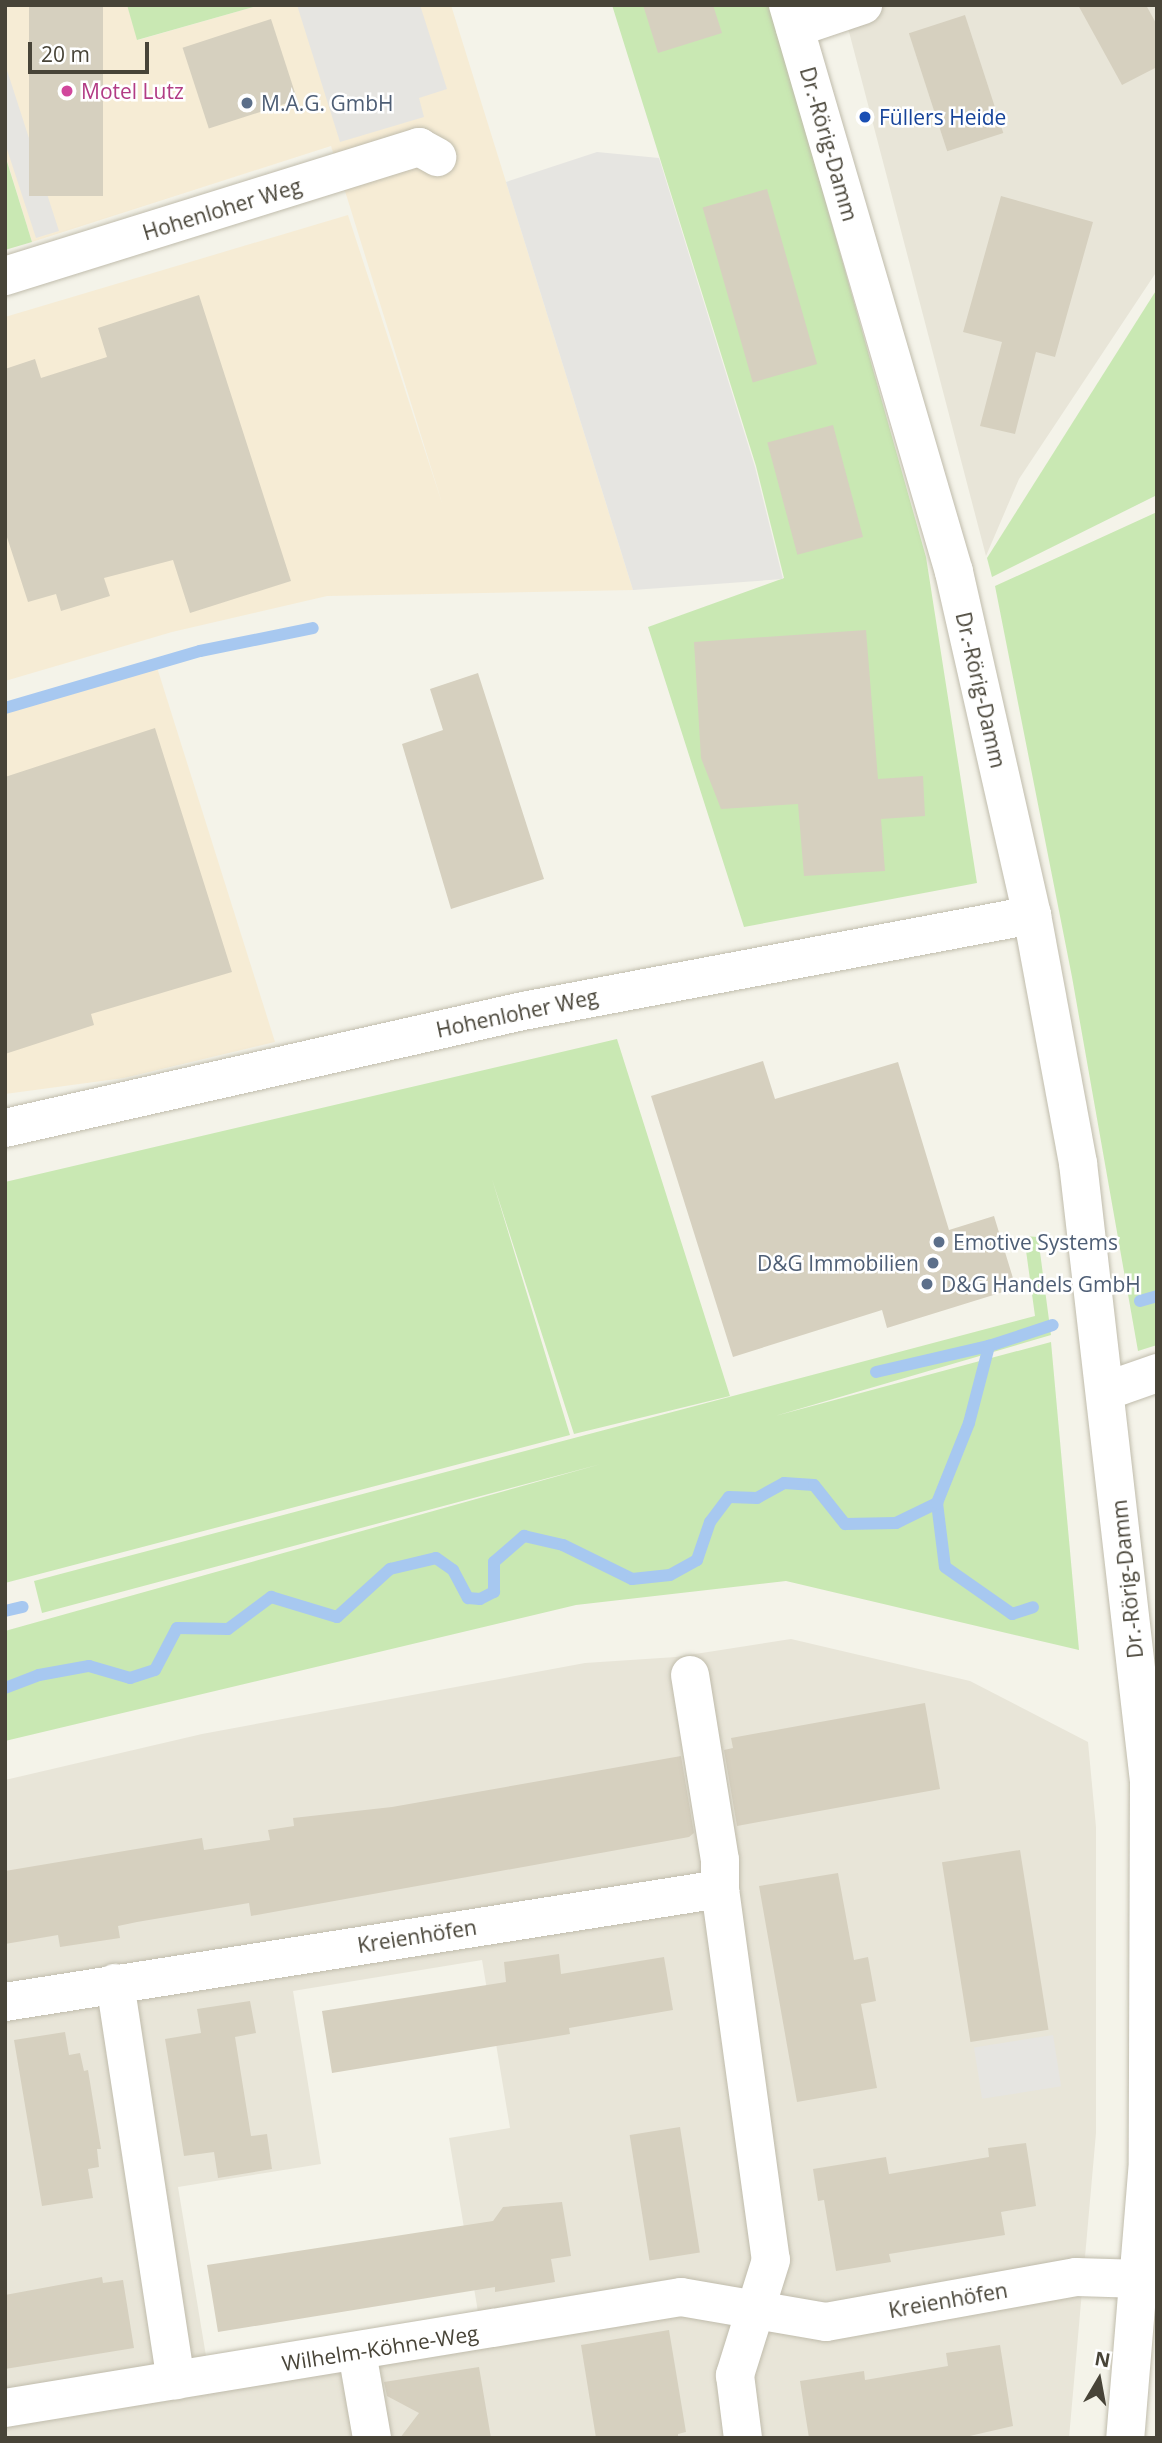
<!DOCTYPE html>
<html>
<head>
<meta charset="utf-8">
<style>
	body { margin:0 }
	#map { position:relative; width:1162px; height:2443px; overflow:hidden; background:#f4f3e9; font-family:"Open Sans",sans-serif }
	div>[style] { position:absolute }
	.residential>* { inset:0; background:#e8e5d8 }
	.commercial>* { inset:0; background:#f6ecd5 }
	.green>* { inset:0; background:#c9e8b3 }
	.parking>* { inset:0; background:#e6e5e1; transform-origin:0 0 }
	.stream>* { height:12px; margin:-6px; padding:0 6px; transform-origin:6px; border-radius:6px; background:#a7c8f0 }
	.building>* { inset:0; background:#d6d0bf; transform-origin:0 0 }
	.roads { filter:drop-shadow(0 0 2px #c0bcac) drop-shadow(0 0 2px #c0bcac) }
	.minor>* { height:38px; margin:-19px; padding:0 19px; transform-origin:19px; border-radius:19px; background:#fff }
	.dots>* { width:19px; height:19px; translate:-50% -50%; box-sizing:border-box; border:4px solid #fff; border-radius:50% }
	span { translate:-50% -50%; white-space:nowrap; text-align:center; line-height:1.15; -webkit-text-stroke:5px #fff; paint-order:stroke }
	.hotel-label { font-size:21px; color:#b23c85 }
	.left { translate:0 -50%; text-align:left }
	.service-label { font-size:21px; color:#4e5e75 }
	.right { translate:-100% -50%; text-align:right }
	.transit-label { font-size:21px; color:#164399 }
	.street-label { font-size:21px; color:#484438 }
	.frame { position:absolute; inset:0; border:7px solid #484438; pointer-events:none }
	.north { position:absolute; left:1064px; top:2345px; width:70px; height:70px; -webkit-text-stroke:5px #fff; paint-order:stroke; rotate:10deg; font-size:19px; font-weight:700; line-height:28px; text-align:center; color:#484438 }
	.north::after { content:''; display:block; margin:auto; width:24px; height:32px; background:#484438; clip-path:polygon(50% 0,100% 100%,50% 72%,0 100%) }
	.scale { position:absolute; left:28px; top:42px; width:121px; height:32px; box-sizing:border-box; border:4px solid #484438; border-top:0; padding-left:9px; font-size:21px; line-height:24px; white-space:nowrap; color:#484438; -webkit-text-stroke:5px #fff; paint-order:stroke }
</style>
</head>
<body>
<div id="map">
	<div class="residential">
		<i style="clip-path:polygon(842px 5px,1157px 5px,1157px 271px,1019px 479px,986px 556px)"></i>
		<i style="clip-path:polygon(evenodd,791px 1639px,970px 1681px,1088px 1742px,1096px 1827px,1096px 2133px,1069px 2438px,5px 2438px,5px 1780px,202px 1734px,585px 1663px,676px 1657px,791px 1639px,482px 1960px,510px 2128px,449px 2138px,478px 2312px,206px 2356px,178px 2187px,321px 2164px,293px 1991px,482px 1960px)"></i>
	</div>
	<div class="commercial">
		<i style="clip-path:polygon(5px 5px,127px 5px,138px 40px,260px 5px,451px 5px,633px 590px,327px 596px,172px 632px,5px 681px,5px 317px,348px 215px,443px 506px,331px 146px,32px 242px,5px 154px)"></i>
		<i style="clip-path:polygon(155px 661px,275px 1042px,124px 1078px,5px 1094px,5px 714px)"></i>
	</div>
	<div class="green">
		<i style="clip-path:polygon(127px 5px,260px 5px,137px 40px)"></i>
		<i style="clip-path:polygon(612px 5px,770px 5px,926px 557px,977px 883px,744px 927px,648px 627px,784px 578px,756px 466px)"></i>
		<i style="clip-path:polygon(5px 155px,32px 242px,5px 250px)"></i>
		<i style="clip-path:polygon(1157px 289px,1157px 495px,992px 577px,987px 558px)"></i>
		<i style="clip-path:polygon(1157px 512px,1157px 1345px,1138px 1351px,1072px 977px,995px 586px)"></i>
		<i style="clip-path:polygon(617px 1039px,730px 1396px,574px 1434px,492px 1179px,570px 1435px,5px 1583px,5px 1182px)"></i>
		<i style="clip-path:polygon(1024px 1236px,1038px 1237px,1051px 1335px,775px 1416px,1051px 1342px,1079px 1650px,786px 1581px,576px 1605px,5px 1741px,5px 1631px,601px 1464px,42px 1613px,34px 1581px,1035px 1316px)"></i>
	</div>
	<div class="parking">
		<i style="clip-path:polygon(297px 5px,420px 5px,447px 89px,419px 98px,424px 117px,340px 142px)"></i>
		<i style="clip-path:polygon(5px 64px,59px 231px,36px 238px,5px 143px)"></i>
		<i style="clip-path:polygon(597px 152px,659px 158px,755px 467px,783px 579px,633px 590px,506px 182px)"></i>
		<i style="left:1053px;top:2035px;width:52px;height:80px;rotate:81deg"></i>
	</div>
	<div class="stream">
		<i style="left:5px;top:708px;width:203px;rotate:-16.3deg"></i>
		<i style="left:200px;top:651px;width:115px;rotate:-11.5deg"></i>
		<i style="left:1140px;top:1301px;width:18px;rotate:-16deg"></i>
		<i style="left:876px;top:1372px;width:116px;rotate:-13deg"></i>
		<i style="left:989px;top:1346px;width:67px;rotate:-18.2deg"></i>
		<i style="left:937px;top:1503px;width:64px;rotate:82.9deg"></i>
		<i style="left:945px;top:1567px;width:82px;rotate:35deg"></i>
		<i style="left:1012px;top:1614px;width:22px;rotate:-18deg"></i>
		<i style="left:5px;top:1611px;width:18px;rotate:-13deg"></i>
		<i style="left:5px;top:1688px;width:36px;rotate:-21deg"></i>
		<i style="left:39px;top:1675px;width:51px;rotate:-10.2deg"></i>
		<i style="left:89px;top:1666px;width:43px;rotate:16.3deg"></i>
		<i style="left:130px;top:1678px;width:26px;rotate:-18deg"></i>
		<i style="left:155px;top:1670px;width:47px;rotate:-62.4deg"></i>
		<i style="left:177px;top:1628px;width:51px;rotate:1.1deg"></i>
		<i style="left:228px;top:1629px;width:54px;rotate:-36.7deg"></i>
		<i style="left:271px;top:1597px;width:69px;rotate:16.9deg"></i>
		<i style="left:337px;top:1617px;width:72px;rotate:-42.2deg"></i>
		<i style="left:390px;top:1569px;width:47px;rotate:-13.4deg"></i>
		<i style="left:436px;top:1558px;width:21px;rotate:35deg"></i>
		<i style="left:453px;top:1570px;width:32px;rotate:62deg"></i>
		<i style="left:468px;top:1598px;width:12px;rotate:5deg"></i>
		<i style="left:480px;top:1599px;width:16px;rotate:-27deg"></i>
		<i style="left:494px;top:1592px;width:30px;rotate:-90deg"></i>
		<i style="left:494px;top:1562px;width:40px;rotate:-41deg"></i>
		<i style="left:524px;top:1536px;width:40px;rotate:13deg"></i>
		<i style="left:563px;top:1545px;width:77px;rotate:26.2deg"></i>
		<i style="left:632px;top:1579px;width:38px;rotate:-6deg"></i>
		<i style="left:670px;top:1575px;width:31px;rotate:-29deg"></i>
		<i style="left:697px;top:1560px;width:40px;rotate:-71.1deg"></i>
		<i style="left:710px;top:1522px;width:31px;rotate:-53deg"></i>
		<i style="left:729px;top:1497px;width:28px;rotate:2deg"></i>
		<i style="left:757px;top:1498px;width:31px;rotate:-29deg"></i>
		<i style="left:784px;top:1483px;width:30px;rotate:4deg"></i>
		<i style="left:814px;top:1485px;width:50px;rotate:51.5deg"></i>
		<i style="left:845px;top:1524px;width:51px;rotate:-1.1deg"></i>
		<i style="left:896px;top:1523px;width:46px;rotate:-26deg"></i>
		<i style="left:937px;top:1503px;width:86px;rotate:-68.2deg"></i>
		<i style="left:969px;top:1423px;width:80px;rotate:-75.4deg"></i>
	</div>
	<div class="building">
		<i style="left:29px;top:5px;width:74px;height:191px"></i>
		<i style="clip-path:polygon(643px 5px,713px 5px,722px 33px,658px 53px)"></i>
		<i style="clip-path:polygon(1078px 5px,1146px 5px,1157px 25px,1157px 67px,1122px 85px)"></i>
		<i style="left:965px;top:15px;width:124px;height:59px;rotate:72deg"></i>
		<i style="left:271px;top:19px;width:85px;height:93px;rotate:72deg"></i>
		<i style="left:767px;top:189px;width:182px;height:67px;rotate:74deg"></i>
		<i style="clip-path:polygon(1001px 196px,1093px 222px,1055px 357px,1036px 352px,1015px 434px,980px 426px,1002px 342px,963px 332px)"></i>
		<i style="clip-path:polygon(199px 295px,291px 581px,190px 613px,173px 560px,104px 578px,110px 596px,61px 611px,56px 594px,28px 602px,5px 531px,5px 369px,35px 359px,41px 378px,107px 357px,98px 328px)"></i>
		<i style="left:833px;top:425px;width:116px;height:68px;rotate:75deg"></i>
		<i style="clip-path:polygon(866px 630px,878px 779px,923px 776px,925px 816px,881px 819px,885px 871px,804px 876px,798px 804px,721px 809px,701px 758px,694px 642px)"></i>
		<i style="clip-path:polygon(478px 673px,544px 879px,451px 909px,402px 744px,443px 730px,430px 689px)"></i>
		<i style="clip-path:polygon(155px 728px,232px 972px,91px 1014px,94px 1025px,5px 1054px,5px 777px)"></i>
		<i style="clip-path:polygon(763px 1061px,775px 1099px,898px 1062px,949px 1230px,994px 1216px,1016px 1288px,887px 1328px,882px 1310px,733px 1357px,651px 1096px)"></i>
		<i style="clip-path:polygon(925px 1703px,940px 1789px,737px 1826px,724px 1750px,733px 1748px,731px 1738px)"></i>
		<i style="clip-path:polygon(681px 1756px,694px 1833px,689px 1837px,251px 1916px,249px 1903px,137px 1922px,118px 1926px,120px 1938px,60px 1947px,58px 1935px,5px 1944px,5px 1871px,202px 1838px,204px 1850px,270px 1840px,268px 1830px,294px 1826px,293px 1818px,392px 1807px)"></i>
		<i style="left:1020px;top:1850px;width:182px;height:79px;rotate:81deg"></i>
		<i style="clip-path:polygon(838px 1873px,854px 1960px,868px 1957px,876px 2001px,861px 2004px,877px 2088px,797px 2102px,759px 1886px)"></i>
		<i style="clip-path:polygon(559px 1954px,561px 1974px,664px 1957px,673px 2010px,569px 2028px,570px 2034px,332px 2073px,322px 2011px,506px 1982px,504px 1962px)"></i>
		<i style="clip-path:polygon(250px 2001px,256px 2033px,235px 2037px,251px 2136px,267px 2134px,272px 2169px,218px 2178px,214px 2152px,184px 2156px,165px 2039px,201px 2033px,197px 2009px)"></i>
		<i style="clip-path:polygon(65px 2032px,69px 2055px,80px 2053px,84px 2071px,88px 2070px,101px 2149px,97px 2149px,99px 2167px,88px 2169px,93px 2198px,42px 2206px,14px 2040px)"></i>
		<i style="left:680px;top:2127px;width:127px;height:51px;rotate:81deg"></i>
		<i style="clip-path:polygon(1026px 2143px,1036px 2206px,1001px 2212px,1005px 2235px,889px 2254px,891px 2262px,836px 2271px,824px 2200px,818px 2201px,813px 2169px,886px 2157px,889px 2174px,989px 2157px,988px 2148px)"></i>
		<i style="clip-path:polygon(562px 2202px,571px 2256px,551px 2259px,555px 2282px,495px 2292px,495px 2287px,218px 2332px,207px 2265px,493px 2221px,503px 2207px)"></i>
		<i style="clip-path:polygon(102px 2277px,103px 2283px,123px 2280px,134px 2348px,5px 2369px,5px 2295px)"></i>
		<i style="clip-path:polygon(669px 2330px,686px 2432px,678px 2434px,678px 2438px,596px 2438px,581px 2345px)"></i>
		<i style="clip-path:polygon(1000px 2345px,1013px 2426px,961px 2438px,809px 2438px,800px 2381px,864px 2371px,865px 2380px,948px 2366px,946px 2353px)"></i>
		<i style="clip-path:polygon(479px 2367px,491px 2438px,400px 2438px,419px 2413px,387px 2396px,384px 2382px)"></i>
	</div>
	<div class="roads">
		<div class="minor">
			<i style="left:788px;top:5px;width:591px;rotate:73.68deg"></i>
			<i style="left:954px;top:572px;width:352px;rotate:77.2deg"></i>
			<i style="left:1032px;top:915px;width:252px;rotate:79.5deg"></i>
			<i style="left:1078px;top:1163px;width:622px;rotate:83.45deg"></i>
			<i style="left:1149px;top:1781px;width:380px;rotate:90.2deg"></i>
			<i style="left:1148px;top:2161px;width:278px;rotate:94.7deg"></i>
			<i style="left:795px;top:28px;width:72px;rotate:-18.7deg"></i>
			<i style="left:5px;top:276px;width:434px;rotate:-17.3deg"></i>
			<i style="left:419px;top:147px;width:21px;rotate:29deg"></i>
			<i style="left:5px;top:1128px;width:531px;rotate:-12.73deg"></i>
			<i style="left:523px;top:1011px;width:518px;rotate:-10.68deg"></i>
			<i style="left:1106px;top:1391px;width:54px;rotate:-19.4deg"></i>
			<i style="left:690px;top:1675px;width:187px;rotate:80.8deg"></i>
			<i style="left:720px;top:1860px;width:29px;rotate:90deg"></i>
			<i style="left:115px;top:1983px;width:402px;rotate:81.3deg"></i>
			<i style="left:5px;top:2002px;width:724px;rotate:-8.98deg"></i>
			<i style="left:720px;top:1889px;width:374px;rotate:82.2deg"></i>
			<i style="left:771px;top:2260px;width:121px;rotate:107.4deg"></i>
			<i style="left:735px;top:2375px;width:64px;rotate:82.8deg"></i>
			<i style="left:357px;top:2352px;width:87px;rotate:80.1deg"></i>
			<i style="left:5px;top:2408px;width:685px;rotate:-9.32deg"></i>
			<i style="left:681px;top:2297px;width:147px;rotate:9.8deg"></i>
			<i style="left:826px;top:2322px;width:254px;rotate:-10.2deg"></i>
			<i style="left:1076px;top:2277px;width:66px;rotate:1.7deg"></i>
		</div>
	</div>
	<div class="dots">
		<i style="left:67px;top:91px;background:#d1479c"></i>
		<i style="left:247px;top:103px;background:#5c6f8a"></i>
		<i style="left:865px;top:117px;background:#1a4fb4"></i>
		<i style="left:939px;top:1242px;background:#5c6f8a"></i>
		<i style="left:933px;top:1263px;background:#5c6f8a"></i>
		<i style="left:927px;top:1284px;background:#5c6f8a"></i>
	</div>
	<div class="hotel-label">
		<span class="left" style="left:81px;top:91px">Motel Lutz</span>
	</div>
	<div class="service-label">
		<span class="left" style="left:261px;top:103px">M.A.G. GmbH</span>
		<span class="left" style="left:953px;top:1242px">Emotive Systems</span>
		<span class="right" style="left:919px;top:1263px">D&amp;G Immobilien</span>
		<span class="left" style="left:941px;top:1284px">D&amp;G Handels GmbH</span>
	</div>
	<div class="transit-label">
		<span class="left" style="left:879px;top:117px">Füllers Heide</span>
	</div>
	<div class="street-label">
		<span style="left:829px;top:144px;rotate:74deg">Dr.-Rörig-Damm</span>
		<span style="left:222px;top:209px;rotate:-17deg">Hohenloher Weg</span>
		<span style="left:981px;top:690px;rotate:77deg">Dr.-Rörig-Damm</span>
		<span style="left:517px;top:1013px;rotate:-12deg">Hohenloher Weg</span>
		<span style="left:1127px;top:1579px;rotate:-96deg">Dr.-Rörig-Damm</span>
		<span style="left:417px;top:1936px;rotate:-9deg">Kreienhöfen</span>
		<span style="left:948px;top:2300px;rotate:-10deg">Kreienhöfen</span>
		<span style="left:380px;top:2348px;rotate:-9deg">Wilhelm-Köhne-Weg</span>
	</div>
	<div class="frame"></div>
	<div class="north">N</div>
	<div class="scale">20 m</div>
</div>
</body>
</html>
